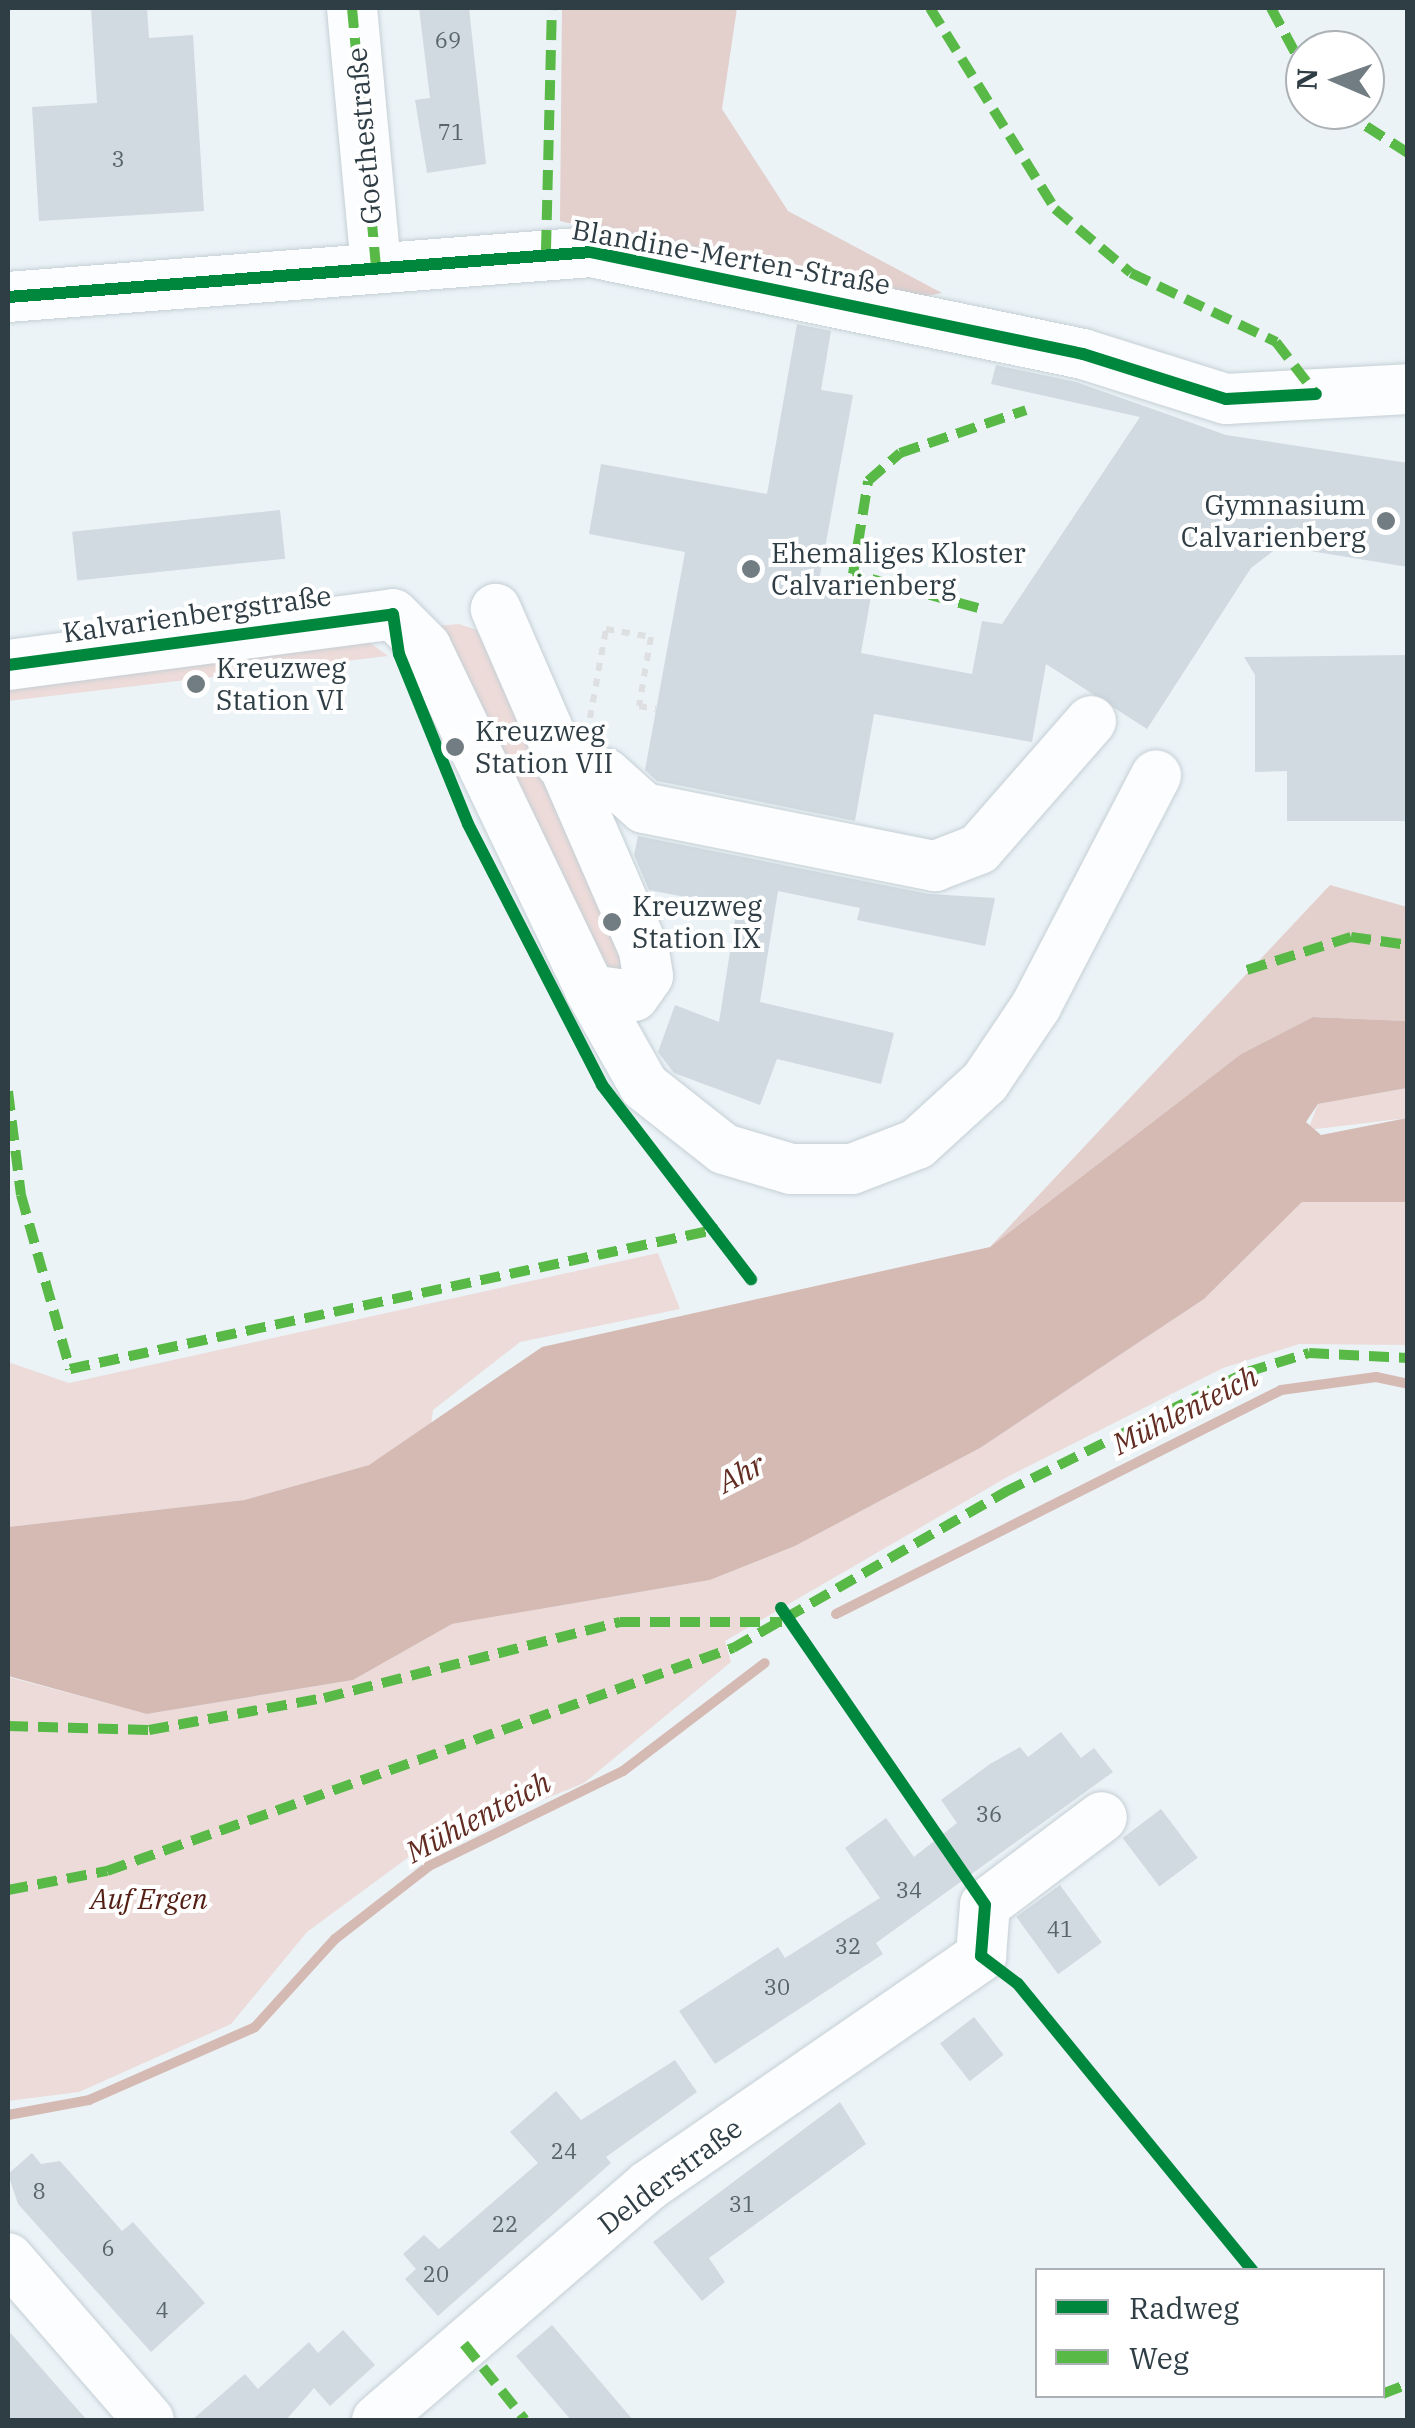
<!DOCTYPE html>
<html>
<head>
<meta charset="utf-8">
<style>
	body { margin:0 }
	#map { position:relative; width:1415px; height:2428px; overflow:hidden; background:#ebf3f7; font-family:"IBM Plex Serif",serif }
	div>[style] { position:absolute }
	.green>* { inset:0; background:#ecdbd9 }
	.forest>* { inset:0; background:#e3cfcc }
	.water>* { inset:0; background:#d5bab4 }
	.stream>* { height:10px; margin:-5px; padding:0 5px; transform-origin:5px; border-radius:5px; background:#d5bab4 }
	.building>* { inset:0; background:#d0dae0; transform-origin:0 0 }
	.path>* { height:6px; margin-top:-3px; transform-origin:0; background:repeating-linear-gradient(90deg,#dddfe1 0 8px,transparent 0 16px) }
	.roads { filter:drop-shadow(0 0 2px #c5cfd5) drop-shadow(0 0 2px #c5cfd5) }
	.minor>* { height:50px; margin:-25px; padding:0 25px; transform-origin:25px; border-radius:25px; background:#fcfdfe }
	.quiet>* { height:10px; margin-top:-5px; transform-origin:0; background:repeating-linear-gradient(90deg,#58b947 0 20px,transparent 0 30px) }
	.cycleway>* { height:12px; margin:-6px; padding:0 6px; transform-origin:6px; border-radius:6px; background:#00873e }
	.dots>* { width:28px; height:28px; translate:-50% -50%; box-sizing:border-box; border:5px solid #fff; border-radius:50% }
	span { translate:-50% -50%; white-space:nowrap; text-align:center; line-height:1.15; -webkit-text-stroke:8px #fff; paint-order:stroke }
	.number-label { font-size:22px; color:#57646c }
	.number-label span { -webkit-text-stroke-width:0 }
	.street-label { font-size:28px; color:#2f3d45 }
	.poi-label { font-size:28px; color:#2f3d45 }
	.right { translate:-100% -50%; text-align:right }
	.left { translate:0 -50%; text-align:left }
	.park-label { font-size:28px; color:#531e14; font-style:italic }
	.water-label { font-size:30px; color:#622c22; font-style:italic }
	.frame { position:absolute; inset:0; border:10px solid #2f3d45; pointer-events:none }
	.legend { position:absolute; left:1035px; top:2268px; width:350px; height:130px; box-sizing:border-box; background:#fff; border:2px solid #acb1b5; margin:0; padding:12px 18px; list-style:none; font-size:30px; color:#2f3d45 }
	.legend li { display:flex; align-items:center; gap:20px; height:50px }
	.legend b { width:50px; border:2px solid #acb1b5 }
	.north { position:absolute; left:1285px; top:30px; width:100px; height:100px; box-sizing:border-box; background:#fff; border:2px solid #acb1b5; border-radius:50%; rotate:272deg; font-size:28px; font-weight:700; line-height:40px; text-align:center; color:#2f3d45 }
	.north::after { content:''; display:block; margin:auto; width:35px; height:45px; background:#717d83; clip-path:polygon(50% 0,100% 100%,50% 72%,0 100%) }
</style>
</head>
<body>
<div id="map">
	<div class="green">
		<i style="clip-path:polygon(459px 624px,477px 630px,610px 912px,625px 970px,611px 970px,586px 941px,436px 626px)"></i>
		<i style="clip-path:polygon(369px 642px,388px 656px,8px 701px,8px 687px)"></i>
		<i style="clip-path:polygon(1407px 1088px,1407px 1118px,1308px 1130px,1318px 1104px)"></i>
		<i style="clip-path:polygon(1360px 1198px,1407px 1202px,1407px 1345px,1299px 1344px,1223px 1368px,1009px 1476px,725px 1641px,731px 1662px,584px 1783px,417px 1851px,307px 1932px,231px 2024px,79px 2092px,8px 2101px,8px 1677px,148px 1714px,353px 1680px,452px 1624px,710px 1580px,795px 1546px,980px 1448px,1204px 1299px,1302px 1202px)"></i>
		<i style="clip-path:polygon(658px 1253px,680px 1309px,520px 1342px,433px 1410px,431px 1425px,369px 1465px,244px 1500px,8px 1527px,8px 1362px,69px 1383px)"></i>
	</div>
	<div class="forest">
		<i style="clip-path:polygon(562px 8px,737px 8px,722px 109px,788px 211px,942px 293px,895px 302px,560px 221px)"></i>
		<i style="clip-path:polygon(1330px 885px,1407px 907px,1407px 1021px,1313px 1017px,1241px 1054px,990px 1247px)"></i>
	</div>
	<div class="water">
		<i style="clip-path:polygon(1313px 1017px,1407px 1021px,1407px 1088px,1318px 1104px,1306px 1122px,1321px 1135px,1407px 1118px,1407px 1202px,1302px 1202px,1204px 1299px,980px 1448px,795px 1546px,710px 1580px,452px 1624px,353px 1680px,147px 1714px,8px 1676px,8px 1527px,244px 1500px,369px 1465px,542px 1347px,990px 1247px,1241px 1054px)"></i>
	</div>
	<div class="stream">
		<i style="left:836px;top:1614px;width:498px;rotate:-26.7deg"></i>
		<i style="left:1281px;top:1390px;width:96px;rotate:-7.8deg"></i>
		<i style="left:1376px;top:1377px;width:33px;rotate:12deg"></i>
		<i style="left:8px;top:2115px;width:82px;rotate:-10.5deg"></i>
		<i style="left:89px;top:2100px;width:181px;rotate:-23.7deg"></i>
		<i style="left:255px;top:2027px;width:119px;rotate:-47.7deg"></i>
		<i style="left:335px;top:1939px;width:119px;rotate:-37.8deg"></i>
		<i style="left:429px;top:1866px;width:216px;rotate:-26.1deg"></i>
		<i style="left:623px;top:1771px;width:178px;rotate:-37.3deg"></i>
	</div>
	<div class="building">
		<i style="clip-path:polygon(91px 8px,147px 8px,149px 38px,193px 35px,204px 211px,39px 221px,32px 107px,97px 103px)"></i>
		<i style="clip-path:polygon(419px 8px,469px 8px,486px 164px,427px 173px,415px 100px,430px 98px)"></i>
		<i style="clip-path:polygon(797px 324px,831px 331px,821px 390px,853px 395px,818px 586px,871px 596px,861px 653px,972px 674px,982px 621px,1002px 624px,1140px 417px,991px 384px,996px 365px,1076px 382px,1226px 435px,1408px 463px,1408px 567px,1280px 546px,1251px 568px,1147px 729px,1046px 664px,1032px 742px,874px 714px,855px 821px,657px 781px,645px 770px,685px 552px,589px 534px,601px 464px,767px 494px)"></i>
		<i style="left:280px;top:510px;width:49px;height:209px;rotate:84deg"></i>
		<i style="clip-path:polygon(1408px 655px,1408px 821px,1287px 821px,1287px 771px,1255px 772px,1255px 675px,1244px 657px)"></i>
		<i style="clip-path:polygon(638px 836px,929px 894px,995px 898px,985px 946px,857px 920px,860px 908px,778px 891px,760px 1002px,894px 1033px,881px 1084px,777px 1059px,760px 1105px,674px 1073px,658px 1052px,675px 1005px,719px 1022px,737px 907px,649px 890px,634px 855px)"></i>
		<i style="clip-path:polygon(1061px 1732px,1081px 1758px,1094px 1748px,1113px 1772px,876px 1943px,883px 1954px,715px 2064px,679px 2011px,778px 1947px,785px 1958px,880px 1898px,845px 1848px,886px 1818px,914px 1857px,957px 1823px,941px 1800px,990px 1764px,1020px 1747px,1028px 1757px)"></i>
		<i style="left:1161px;top:1809px;width:61px;height:48px;rotate:53deg"></i>
		<i style="left:1060px;top:1885px;width:71px;height:54px;rotate:54deg"></i>
		<i style="left:974px;top:2017px;width:48px;height:43px;rotate:52deg"></i>
		<i style="clip-path:polygon(675px 2060px,697px 2092px,606px 2157px,611px 2163px,438px 2316px,405px 2279px,416px 2269px,403px 2254px,424px 2235px,439px 2249px,538px 2163px,510px 2132px,556px 2091px,581px 2120px)"></i>
		<i style="clip-path:polygon(840px 2102px,866px 2144px,709px 2258px,725px 2282px,702px 2301px,653px 2242px)"></i>
		<i style="clip-path:polygon(32px 2153px,41px 2164px,60px 2161px,122px 2231px,133px 2222px,205px 2303px,151px 2352px,18px 2204px,8px 2174px)"></i>
		<i style="clip-path:polygon(552px 2325px,633px 2420px,571px 2420px,516px 2356px)"></i>
		<i style="clip-path:polygon(8px 2330px,56px 2385px,87px 2420px,8px 2420px)"></i>
		<i style="clip-path:polygon(343px 2330px,375px 2365px,330px 2406px,314px 2388px,286px 2420px,192px 2420px,245px 2374px,258px 2389px,309px 2342px,318px 2353px)"></i>
	</div>
	<div class="path">
		<i style="left:590px;top:718px;width:90px;rotate:-79.8deg"></i>
		<i style="left:606px;top:629px;width:46px;rotate:10.1deg"></i>
		<i style="left:651px;top:637px;width:70px;rotate:99.9deg"></i>
		<i style="left:639px;top:706px;width:17px;rotate:10deg"></i>
	</div>
	<div class="roads">
		<div class="minor">
			<i style="left:352px;top:8px;width:258px;rotate:84.7deg"></i>
			<i style="left:8px;top:297px;width:585px;rotate:-4.41deg"></i>
			<i style="left:591px;top:252px;width:502px;rotate:11.71deg"></i>
			<i style="left:1083px;top:354px;width:150px;rotate:17.5deg"></i>
			<i style="left:1226px;top:399px;width:182px;rotate:-3.1deg"></i>
			<i style="left:8px;top:665px;width:388px;rotate:-7.5deg"></i>
			<i style="left:393px;top:614px;width:47px;rotate:45deg"></i>
			<i style="left:426px;top:647px;width:380px;rotate:64.4deg"></i>
			<i style="left:590px;top:990px;width:44px;rotate:7.8deg"></i>
			<i style="left:634px;top:996px;width:24px;rotate:-55deg"></i>
			<i style="left:648px;top:976px;width:26px;rotate:-99deg"></i>
			<i style="left:644px;top:950px;width:372px;rotate:-113.5deg"></i>
			<i style="left:560px;top:763px;width:47px;rotate:13.4deg"></i>
			<i style="left:606px;top:774px;width:51px;rotate:41.8deg"></i>
			<i style="left:644px;top:808px;width:297px;rotate:11.3deg"></i>
			<i style="left:935px;top:866px;width:47px;rotate:-21.1deg"></i>
			<i style="left:979px;top:849px;width:170px;rotate:-48.8deg"></i>
			<i style="left:590px;top:990px;width:110px;rotate:60.6deg"></i>
			<i style="left:644px;top:1086px;width:102px;rotate:38.2deg"></i>
			<i style="left:724px;top:1149px;width:70px;rotate:16.6deg"></i>
			<i style="left:791px;top:1169px;width:61px"></i>
			<i style="left:852px;top:1169px;width:70px;rotate:-21deg"></i>
			<i style="left:917px;top:1144px;width:92px;rotate:-42.4deg"></i>
			<i style="left:985px;top:1082px;width:92px;rotate:-56.1deg"></i>
			<i style="left:1036px;top:1006px;width:260px;rotate:-62.5deg"></i>
			<i style="left:8px;top:2258px;width:215px;rotate:49deg"></i>
			<i style="left:377px;top:2420px;width:358px;rotate:-40.8deg"></i>
			<i style="left:648px;top:2186px;width:405px;rotate:-34.6deg"></i>
			<i style="left:981px;top:1956px;width:51px;rotate:-85.5deg"></i>
			<i style="left:985px;top:1905px;width:146px;rotate:-36.9deg"></i>
		</div>
	</div>
	<div class="quiet">
		<i style="left:352px;top:8px;width:258px;rotate:84.7deg"></i>
		<i style="left:930px;top:8px;width:237px;rotate:58.1deg"></i>
		<i style="left:1055px;top:209px;width:99px;rotate:40.1deg"></i>
		<i style="left:1131px;top:273px;width:161px;rotate:25.4deg"></i>
		<i style="left:1276px;top:342px;width:66px;rotate:52.4deg"></i>
		<i style="left:1271px;top:8px;width:72px;rotate:61.6deg"></i>
		<i style="left:1341px;top:110px;width:80px;rotate:32.7deg"></i>
		<i style="left:546px;top:250px;width:242px;rotate:-88.6deg"></i>
		<i style="left:978px;top:608px;width:130px;rotate:-164.8deg"></i>
		<i style="left:853px;top:574px;width:94px;rotate:-80.8deg"></i>
		<i style="left:868px;top:481px;width:43px;rotate:-41.2deg"></i>
		<i style="left:900px;top:453px;width:133px;rotate:-18.8deg"></i>
		<i style="left:1247px;top:970px;width:109px;rotate:-17.6deg"></i>
		<i style="left:1351px;top:937px;width:58px;rotate:8deg"></i>
		<i style="left:8px;top:1091px;width:105px;rotate:82.9deg"></i>
		<i style="left:21px;top:1195px;width:181px;rotate:74.3deg"></i>
		<i style="left:70px;top:1369px;width:663px;rotate:-12.19deg"></i>
		<i style="left:8px;top:1726px;width:141px;rotate:1.6deg"></i>
		<i style="left:149px;top:1730px;width:178px;rotate:-10.4deg"></i>
		<i style="left:324px;top:1698px;width:306px;rotate:-14.4deg"></i>
		<i style="left:620px;top:1622px;width:162px"></i>
		<i style="left:8px;top:1890px;width:101px;rotate:-10.9deg"></i>
		<i style="left:107px;top:1871px;width:665px;rotate:-19.61deg"></i>
		<i style="left:733px;top:1648px;width:314px;rotate:-29.8deg"></i>
		<i style="left:1005px;top:1492px;width:270px;rotate:-26.4deg"></i>
		<i style="left:1247px;top:1372px;width:65px;rotate:-17deg"></i>
		<i style="left:1309px;top:1353px;width:99px;rotate:2.9deg"></i>
		<i style="left:464px;top:2344px;width:97px;rotate:51.2deg"></i>
		<i style="left:1382px;top:2394px;width:28px;rotate:-21deg"></i>
	</div>
	<div class="cycleway">
		<i style="left:8px;top:297px;width:585px;rotate:-4.41deg"></i>
		<i style="left:591px;top:252px;width:502px;rotate:11.71deg"></i>
		<i style="left:1083px;top:354px;width:150px;rotate:17.5deg"></i>
		<i style="left:1226px;top:399px;width:90px;rotate:-3.2deg"></i>
		<i style="left:8px;top:665px;width:388px;rotate:-7.5deg"></i>
		<i style="left:393px;top:614px;width:40px;rotate:81.5deg"></i>
		<i style="left:399px;top:654px;width:183px;rotate:67.9deg"></i>
		<i style="left:468px;top:824px;width:293px;rotate:62.8deg"></i>
		<i style="left:602px;top:1085px;width:245px;rotate:52.5deg"></i>
		<i style="left:781px;top:1608px;width:360px;rotate:55.5deg"></i>
		<i style="left:985px;top:1905px;width:51px;rotate:94.5deg"></i>
		<i style="left:981px;top:1956px;width:46px;rotate:37.1deg"></i>
		<i style="left:1018px;top:1984px;width:370px;rotate:50.7deg"></i>
	</div>
	<div class="dots">
		<i style="left:1386px;top:521px;background:#717d83"></i>
		<i style="left:751px;top:569px;background:#717d83"></i>
		<i style="left:196px;top:684px;background:#717d83"></i>
		<i style="left:455px;top:747px;background:#717d83"></i>
		<i style="left:612px;top:922px;background:#717d83"></i>
	</div>
	<div class="number-label">
		<span style="left:448px;top:40px">69</span>
		<span style="left:451px;top:132px">71</span>
		<span style="left:118px;top:159px">3</span>
		<span style="left:989px;top:1814px">36</span>
		<span style="left:909px;top:1890px">34</span>
		<span style="left:1060px;top:1929px">41</span>
		<span style="left:848px;top:1946px">32</span>
		<span style="left:777px;top:1987px">30</span>
		<span style="left:564px;top:2151px">24</span>
		<span style="left:39px;top:2191px">8</span>
		<span style="left:742px;top:2204px">31</span>
		<span style="left:505px;top:2224px">22</span>
		<span style="left:108px;top:2248px">6</span>
		<span style="left:436px;top:2274px">20</span>
		<span style="left:162px;top:2310px">4</span>
	</div>
	<div class="street-label">
		<span style="left:364px;top:136px;rotate:-95deg">Goethestraße</span>
		<span style="left:731px;top:257px;rotate:10deg">Blandine-Merten-Straße</span>
		<span style="left:197px;top:614px;rotate:-8deg">Kalvarienbergstraße</span>
		<span style="left:670px;top:2176px;rotate:-37deg">Delderstraße</span>
	</div>
	<div class="poi-label">
		<span class="right" style="left:1366px;top:521px">Gymnasium<br>Calvarienberg</span>
		<span class="left" style="left:771px;top:569px">Ehemaliges Kloster<br>Calvarienberg</span>
		<span class="left" style="left:216px;top:684px">Kreuzweg<br>Station VI</span>
		<span class="left" style="left:475px;top:747px">Kreuzweg<br>Station VII</span>
		<span class="left" style="left:632px;top:922px">Kreuzweg<br>Station IX</span>
	</div>
	<div class="park-label">
		<span style="left:149px;top:1899px">Auf Ergen</span>
	</div>
	<div class="water-label">
		<span style="left:1185px;top:1410px;rotate:-27deg">Mühlenteich</span>
		<span style="left:741px;top:1473px;rotate:-28deg">Ahr</span>
		<span style="left:478px;top:1817px;rotate:-28deg">Mühlenteich</span>
	</div>
	<div class="frame"></div>
	<ul class="legend">
	<li><b style="height:12px;background:#00873e"></b>Radweg</li>
	<li><b style="height:12px;background:#58b947"></b>Weg</li>
	</ul>
	<div class="north">N</div>
</div>
</body>
</html>
